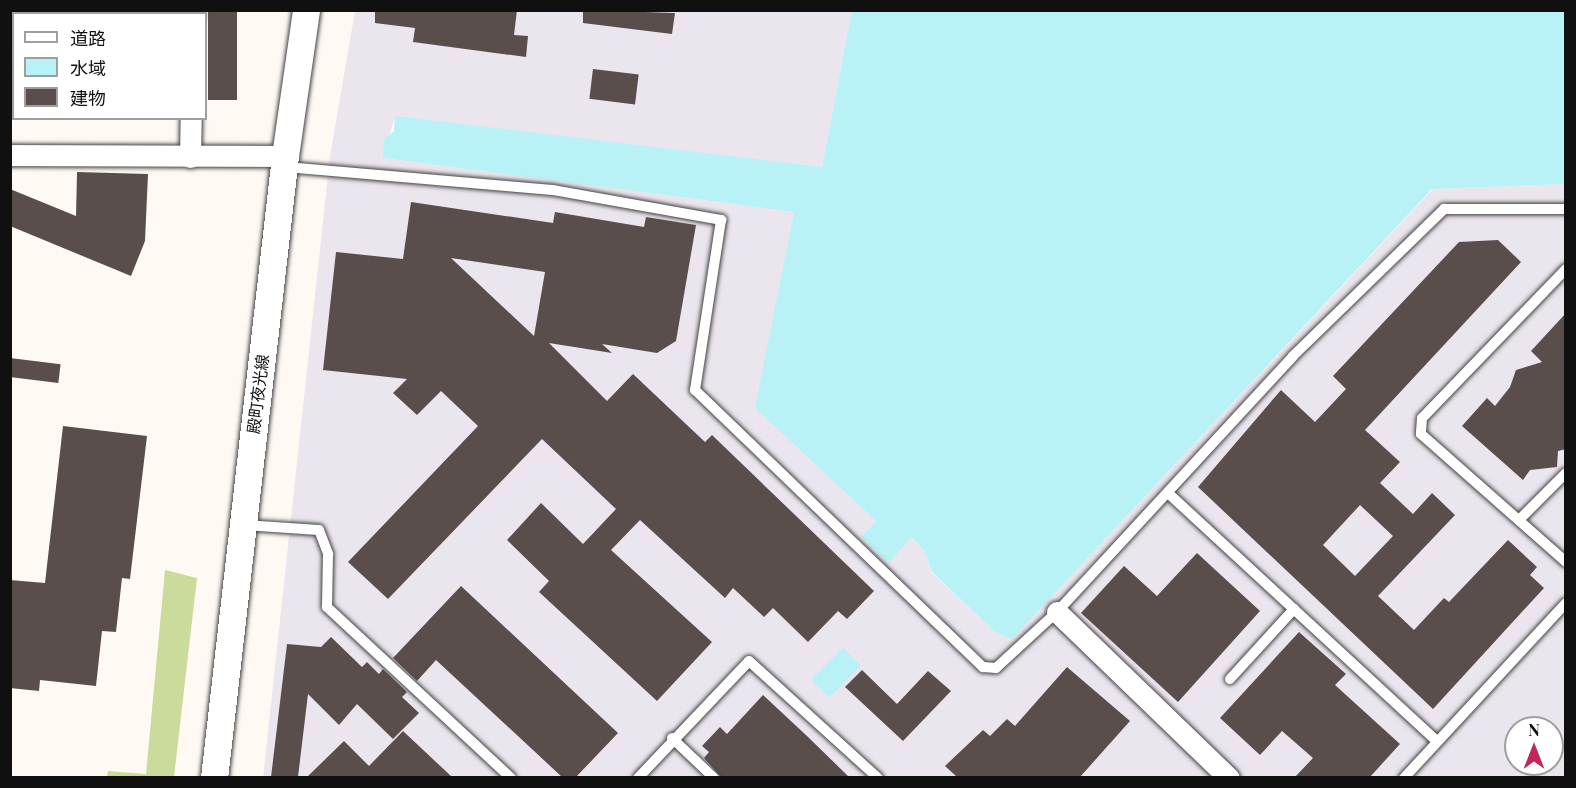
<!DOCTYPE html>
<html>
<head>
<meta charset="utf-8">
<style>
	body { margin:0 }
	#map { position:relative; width:1576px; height:788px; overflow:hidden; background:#fff9f4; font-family:"Playfair Display","Noto Sans JP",serif }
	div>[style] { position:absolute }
	.industrial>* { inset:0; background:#ebe5ee }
	.forest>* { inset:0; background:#cbdb9b }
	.water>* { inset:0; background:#b8f1f6; transform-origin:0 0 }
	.building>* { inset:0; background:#594e4c; transform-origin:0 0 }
	.roads { filter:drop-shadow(0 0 2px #434343) drop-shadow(0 0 2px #434343) }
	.service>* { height:10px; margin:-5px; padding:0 5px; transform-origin:5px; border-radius:5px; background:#fff }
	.minor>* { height:21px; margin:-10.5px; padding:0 10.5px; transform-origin:10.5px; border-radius:10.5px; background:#fff }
	.tertiary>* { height:27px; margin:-13.5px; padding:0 13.5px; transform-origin:13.5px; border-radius:13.5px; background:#fff }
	span { translate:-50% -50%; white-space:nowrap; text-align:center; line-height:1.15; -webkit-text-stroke:6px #fff; paint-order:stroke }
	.street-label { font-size:16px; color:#101010 }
	.frame { position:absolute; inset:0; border:12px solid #101010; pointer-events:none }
	.legend { position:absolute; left:12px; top:12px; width:195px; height:108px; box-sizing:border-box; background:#fff; border:2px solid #9f9f9f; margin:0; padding:8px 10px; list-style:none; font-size:18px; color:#101010 }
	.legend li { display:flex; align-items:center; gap:12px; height:30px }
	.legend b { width:30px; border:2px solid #9f9f9f }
	.north { position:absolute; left:1504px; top:716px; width:60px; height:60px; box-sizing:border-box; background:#fff; border:2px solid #9f9f9f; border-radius:50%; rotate:0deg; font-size:16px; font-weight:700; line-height:24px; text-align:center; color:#101010 }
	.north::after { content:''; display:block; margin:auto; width:21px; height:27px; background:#c1275c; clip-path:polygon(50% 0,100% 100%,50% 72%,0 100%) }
</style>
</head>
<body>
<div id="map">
	<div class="industrial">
		<i style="clip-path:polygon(evenodd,355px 11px,852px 11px,822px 167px,395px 117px,383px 158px,794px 212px,756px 408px,876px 521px,861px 537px,889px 562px,910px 536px,924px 550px,932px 573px,995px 632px,1012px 639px,1433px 189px,1565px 184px,1565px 777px,263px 778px,330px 156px,355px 11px,1516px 728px,1552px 728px,1552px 764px,1516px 764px,1516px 728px)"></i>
	</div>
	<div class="forest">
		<i style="clip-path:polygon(165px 570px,197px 578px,174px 777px,107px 777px,108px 771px,146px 774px)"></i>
	</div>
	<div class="water">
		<i style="clip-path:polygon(852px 10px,1565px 11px,1565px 184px,1432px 189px,1012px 639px,995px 632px,932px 572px,924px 550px,911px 537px,889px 563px,861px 537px,876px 521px,755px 408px,794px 212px,383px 158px,384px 140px,394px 131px,395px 116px,822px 167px)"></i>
		<i style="left:843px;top:648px;width:25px;height:45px;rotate:45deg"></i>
	</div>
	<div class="building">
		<i style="left:208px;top:10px;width:29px;height:90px"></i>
		<i style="clip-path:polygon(375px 10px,517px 10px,514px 35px,528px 36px,526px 57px,413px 42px,415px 28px,375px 23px)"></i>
		<i style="clip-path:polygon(583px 10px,675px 13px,672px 34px,583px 23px)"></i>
		<i style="left:593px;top:69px;width:46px;height:30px;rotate:7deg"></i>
		<i style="clip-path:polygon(77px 172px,148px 174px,145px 241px,131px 276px,10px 226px,10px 189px,76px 216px)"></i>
		<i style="clip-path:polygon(evenodd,411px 202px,553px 223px,555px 212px,644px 227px,646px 217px,696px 225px,676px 341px,657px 353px,602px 344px,612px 353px,549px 343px,607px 401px,633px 374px,705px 442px,712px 435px,874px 591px,847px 619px,838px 611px,808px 642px,773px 608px,764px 617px,733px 588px,725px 598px,640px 520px,611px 550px,712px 642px,657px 701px,539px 592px,549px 581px,507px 540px,541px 503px,583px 544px,616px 509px,542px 439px,388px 599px,348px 562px,478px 426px,441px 391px,417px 415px,393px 393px,407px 379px,323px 370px,336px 252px,403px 259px,411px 202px,451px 258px,545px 272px,534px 336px,451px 258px)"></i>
		<i style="clip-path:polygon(evenodd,1498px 240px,1521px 262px,1365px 430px,1400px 462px,1380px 483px,1413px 514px,1432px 493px,1455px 515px,1378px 596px,1414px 630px,1444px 598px,1449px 602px,1508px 540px,1537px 567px,1530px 575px,1544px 588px,1433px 709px,1198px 487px,1281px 390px,1315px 422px,1346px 389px,1333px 376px,1459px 242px,1498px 240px,1360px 505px,1393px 536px,1355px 576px,1323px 545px,1360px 505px)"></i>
		<i style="clip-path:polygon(1566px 313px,1566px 449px,1558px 451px,1557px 467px,1530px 470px,1523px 480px,1462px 426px,1487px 398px,1495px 406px,1510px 387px,1516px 370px,1542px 362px,1531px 351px)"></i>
		<i style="left:10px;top:358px;width:51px;height:19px;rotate:7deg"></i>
		<i style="clip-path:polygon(63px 426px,147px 436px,130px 579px,122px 578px,116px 632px,102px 631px,96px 686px,40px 680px,39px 691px,10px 688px,10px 580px,45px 583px)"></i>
		<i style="clip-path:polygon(1197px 553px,1260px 611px,1178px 702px,1081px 613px,1124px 566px,1157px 596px)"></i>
		<i style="clip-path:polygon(461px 586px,618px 733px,576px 777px,562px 777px,436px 660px,417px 681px,393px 658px)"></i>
		<i style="clip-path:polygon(1299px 632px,1346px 674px,1335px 685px,1400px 744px,1370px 777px,1295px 777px,1313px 758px,1282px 731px,1260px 755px,1220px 718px)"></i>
		<i style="clip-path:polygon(331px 637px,362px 667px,367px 662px,379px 674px,383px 669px,407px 692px,402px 697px,419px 713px,393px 739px,357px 704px,339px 725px,308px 694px,298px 777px,271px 777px,287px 644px,321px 647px)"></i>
		<i style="clip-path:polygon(1067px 667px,1130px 721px,1080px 777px,957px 777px,945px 766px,983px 730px,990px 736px,1007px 719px,1015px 726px)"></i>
		<i style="clip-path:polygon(862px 670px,897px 704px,928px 671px,951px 691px,903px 741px,845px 687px)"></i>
		<i style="clip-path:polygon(763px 695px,807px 736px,849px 777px,721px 777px,704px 758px,709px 752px,702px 746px,720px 727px,727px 734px)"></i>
		<i style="clip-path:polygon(403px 731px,452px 777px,307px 777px,344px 741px,369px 766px)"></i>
	</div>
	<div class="roads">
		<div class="service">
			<i style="left:285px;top:167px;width:269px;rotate:4.9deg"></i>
			<i style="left:553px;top:190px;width:171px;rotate:10.1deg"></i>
			<i style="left:721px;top:220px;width:172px;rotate:98.7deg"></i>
			<i style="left:695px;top:390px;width:400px;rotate:43.9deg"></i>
			<i style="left:983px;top:667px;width:13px;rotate:4deg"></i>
			<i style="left:996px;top:668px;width:83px;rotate:-42.6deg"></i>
			<i style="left:1057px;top:612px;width:348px;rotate:-47.3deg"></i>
			<i style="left:1293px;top:356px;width:211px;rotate:-44.2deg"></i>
			<i style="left:1444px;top:209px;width:122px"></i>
			<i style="left:1566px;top:269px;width:207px;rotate:134deg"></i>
			<i style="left:1422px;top:418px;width:16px;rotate:94deg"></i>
			<i style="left:1421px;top:434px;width:193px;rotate:41.4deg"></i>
			<i style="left:1168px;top:493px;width:366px;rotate:42.7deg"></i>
			<i style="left:1519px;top:520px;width:66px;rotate:-45deg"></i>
			<i style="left:244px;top:525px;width:75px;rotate:3.8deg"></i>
			<i style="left:319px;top:530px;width:26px;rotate:69deg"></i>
			<i style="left:328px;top:554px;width:53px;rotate:91.1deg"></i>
			<i style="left:327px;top:607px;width:251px;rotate:42.9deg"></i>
			<i style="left:1230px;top:679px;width:95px;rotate:-47.6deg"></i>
			<i style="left:672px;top:738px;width:58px;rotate:43.6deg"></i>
			<i style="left:638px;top:778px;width:161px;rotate:-46.5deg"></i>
			<i style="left:749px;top:661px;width:174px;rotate:42.2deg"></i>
			<i style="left:1404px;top:778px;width:238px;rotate:-47.2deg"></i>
		</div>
		<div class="minor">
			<i style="left:193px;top:14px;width:4px;rotate:-90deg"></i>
			<i style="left:10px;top:28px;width:4px"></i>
			<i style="left:10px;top:155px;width:275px;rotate:0.2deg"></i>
			<i style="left:190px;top:157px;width:39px;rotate:-89deg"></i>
			<i style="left:1057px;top:612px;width:239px;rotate:44deg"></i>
		</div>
		<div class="tertiary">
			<i style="left:214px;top:778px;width:626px;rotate:-83.49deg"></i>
			<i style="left:285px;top:156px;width:148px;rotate:-81.8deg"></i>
		</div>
	</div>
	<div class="street-label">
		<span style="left:258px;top:394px;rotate:-83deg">殿町夜光線</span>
	</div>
	<div class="frame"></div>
	<ul class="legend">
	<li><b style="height:8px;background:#fff"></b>道路</li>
	<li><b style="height:16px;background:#b8f1f6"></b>水域</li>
	<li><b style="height:16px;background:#594e4c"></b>建物</li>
	</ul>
	<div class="north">N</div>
</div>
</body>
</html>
